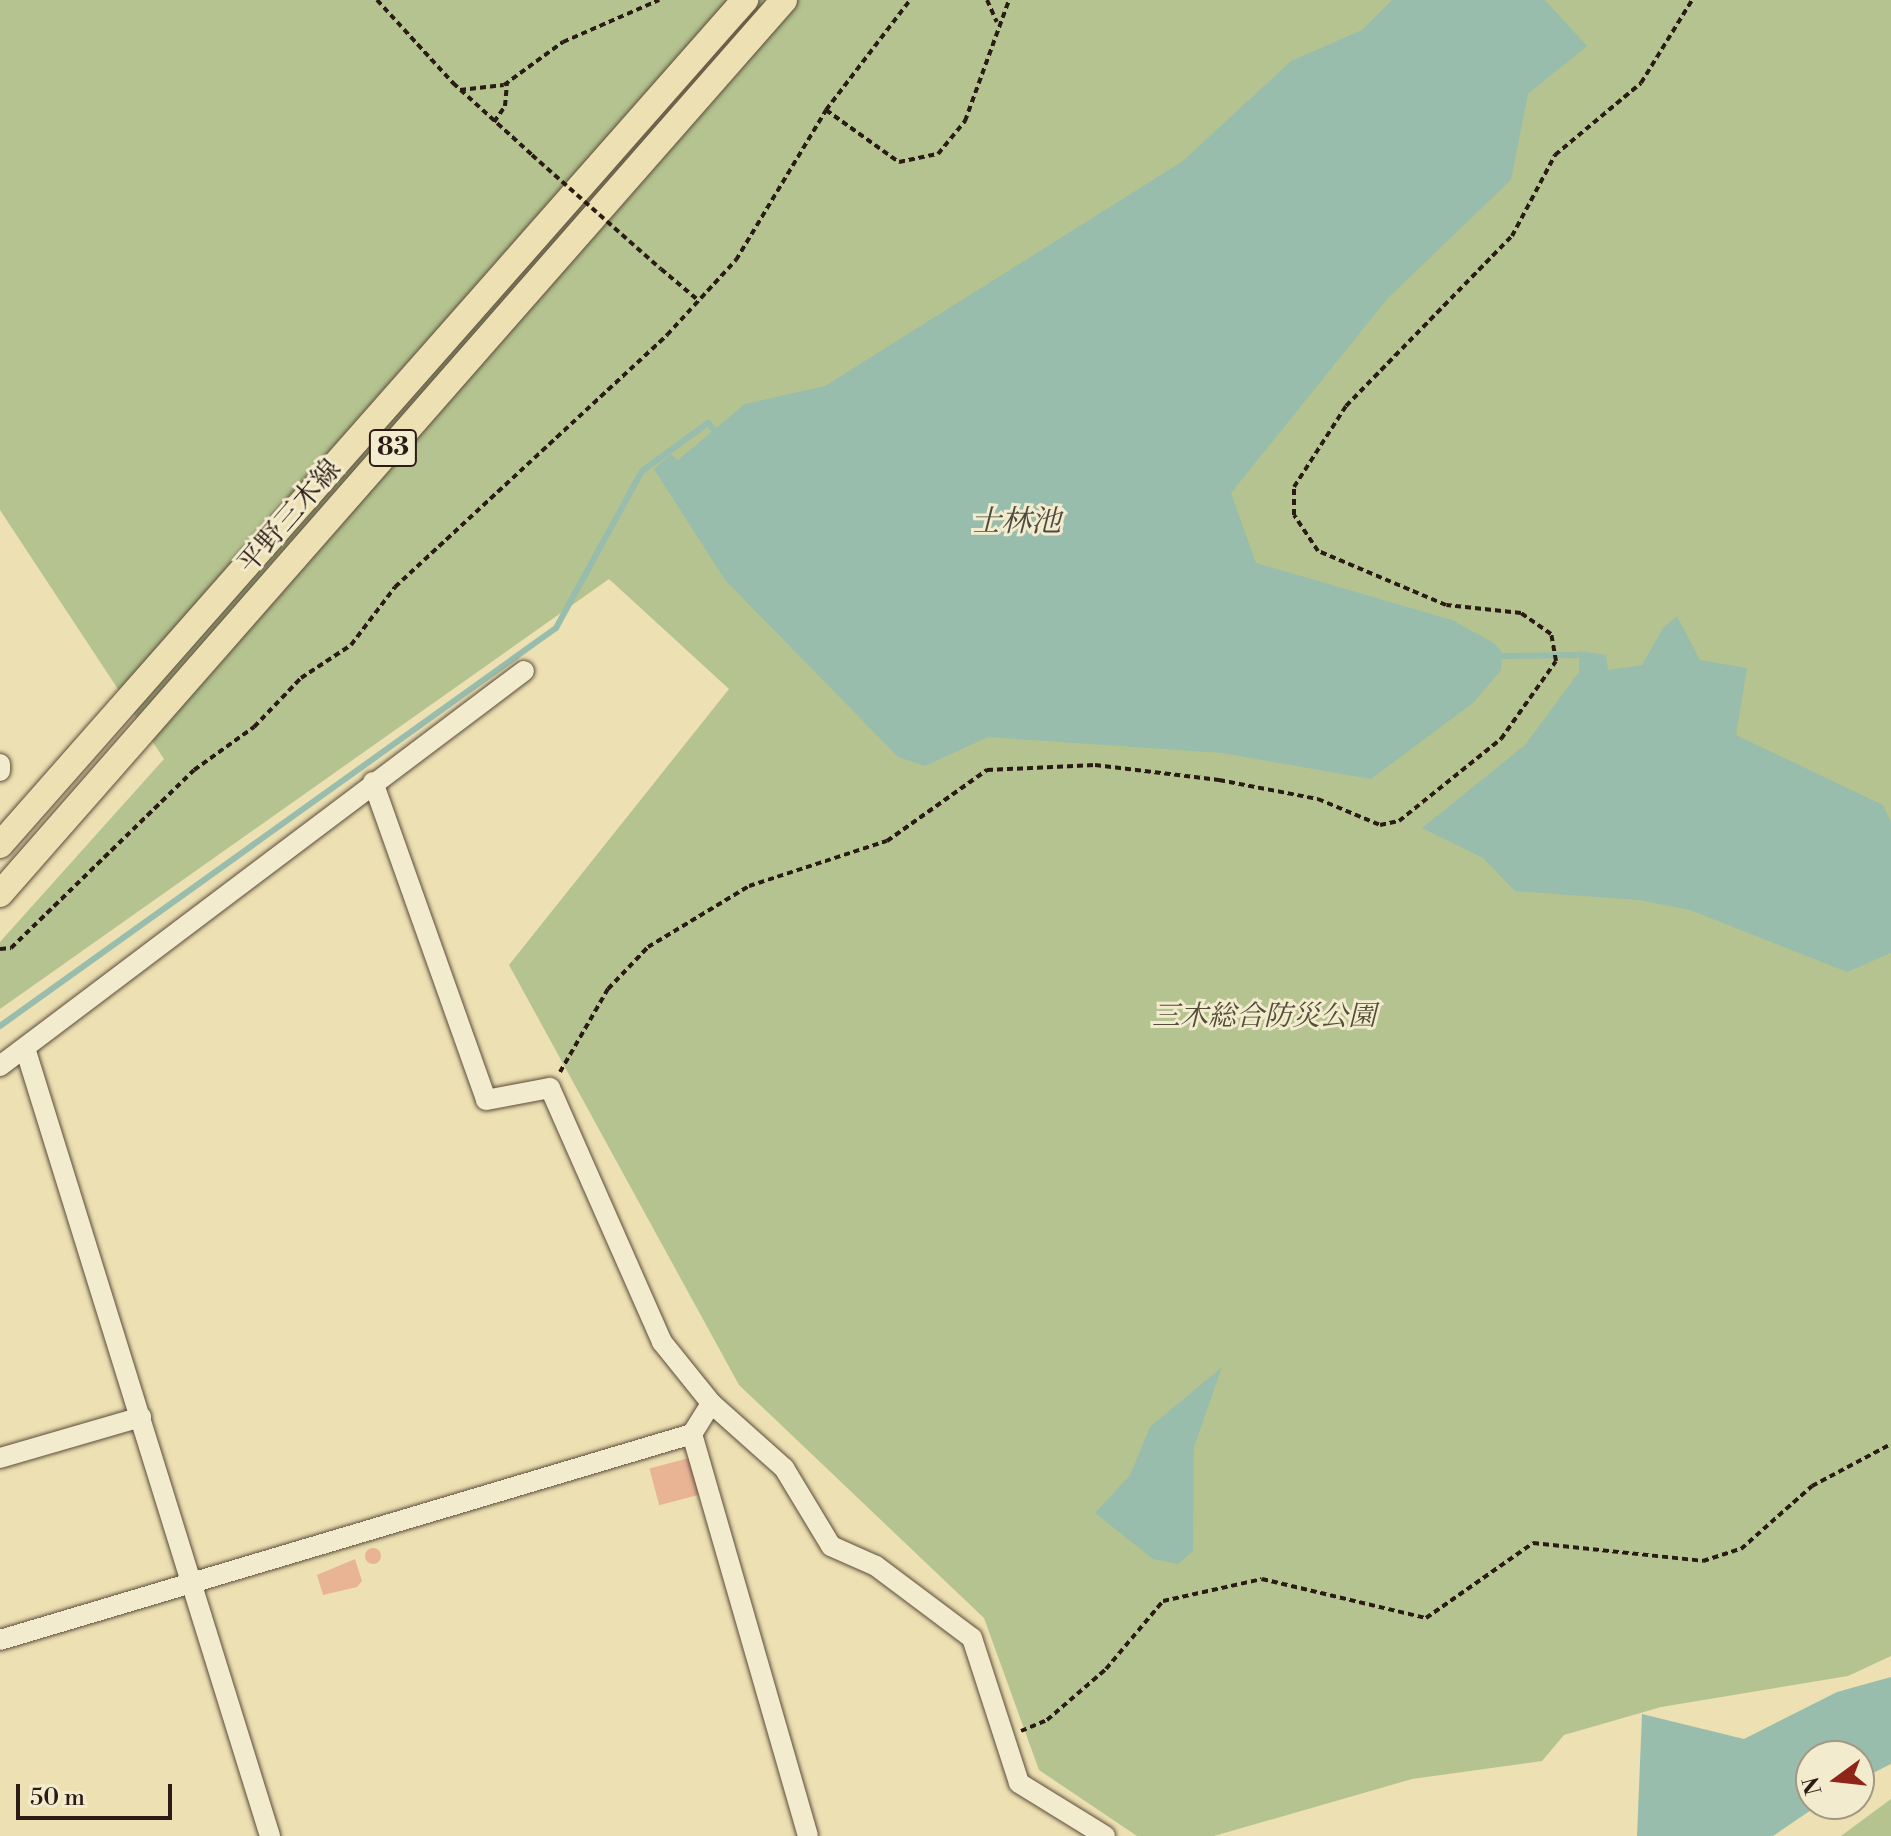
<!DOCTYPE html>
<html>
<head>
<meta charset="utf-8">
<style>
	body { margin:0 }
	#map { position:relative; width:1891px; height:1836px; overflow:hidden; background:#ede0b2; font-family:"Libre Bodoni","Noto Serif JP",serif }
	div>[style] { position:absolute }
	.green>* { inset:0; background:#b4c38f }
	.water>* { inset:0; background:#99bdac }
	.stream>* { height:6px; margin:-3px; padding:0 3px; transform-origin:3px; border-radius:3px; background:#99bdac }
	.building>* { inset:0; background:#e8b494; transform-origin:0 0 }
	.round { border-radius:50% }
	.path>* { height:4px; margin-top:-2px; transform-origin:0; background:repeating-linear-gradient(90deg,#2a1b15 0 6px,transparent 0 10px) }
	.roads { filter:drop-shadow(0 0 2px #5b4c3c) drop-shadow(0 0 2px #5b4c3c) }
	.minor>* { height:20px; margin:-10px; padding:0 10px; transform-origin:10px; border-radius:10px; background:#f3ebcd }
	.major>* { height:26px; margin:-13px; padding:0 13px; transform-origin:13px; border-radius:13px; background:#ede0b2 }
	.path-bridge>* { height:4px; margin-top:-2px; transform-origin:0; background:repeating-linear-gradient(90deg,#2a1b15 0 6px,transparent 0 10px) }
	span { translate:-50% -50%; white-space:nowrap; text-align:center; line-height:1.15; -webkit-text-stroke:6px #f3ebcd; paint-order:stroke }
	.shield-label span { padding:2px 6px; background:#f3ebcd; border:2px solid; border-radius:6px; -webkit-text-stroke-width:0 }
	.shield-label { font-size:26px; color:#2a1b15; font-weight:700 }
	.street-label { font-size:28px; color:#2a1b15 }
	.park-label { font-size:28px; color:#534d3a; font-style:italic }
	.water-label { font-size:30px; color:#4b4c42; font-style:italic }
	.north { position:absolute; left:1795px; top:1740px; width:80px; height:80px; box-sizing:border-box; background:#f3ebcd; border:2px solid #a39883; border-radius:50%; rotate:255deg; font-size:22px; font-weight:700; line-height:32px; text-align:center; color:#2a1b15 }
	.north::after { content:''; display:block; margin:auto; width:28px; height:36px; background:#8f2418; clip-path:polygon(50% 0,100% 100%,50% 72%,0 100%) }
	.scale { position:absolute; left:16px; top:1784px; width:156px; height:36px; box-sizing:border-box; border:4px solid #2a1b15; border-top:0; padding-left:10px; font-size:24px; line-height:28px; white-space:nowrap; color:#2a1b15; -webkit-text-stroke:6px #f3ebcd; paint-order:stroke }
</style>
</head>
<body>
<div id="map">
	<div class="green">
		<i style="clip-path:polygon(0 0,1891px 0,1891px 1656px,1848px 1676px,1661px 1707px,1564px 1735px,1542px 1761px,1412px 1779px,1214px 1836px,1137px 1836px,1039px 1770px,984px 1618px,739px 1385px,509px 965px,729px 689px,609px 579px,0 1009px,0 942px,164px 759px,0 510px)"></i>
		<i style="clip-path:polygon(1891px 1799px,1891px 1836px,1841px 1836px)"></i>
	</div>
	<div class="water">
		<i style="clip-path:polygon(1392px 0,1545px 0,1587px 46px,1528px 94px,1511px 180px,1388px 298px,1231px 493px,1256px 563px,1452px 620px,1494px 643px,1502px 652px,1501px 670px,1473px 703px,1371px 779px,1222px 753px,988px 737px,925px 766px,898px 757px,725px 580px,654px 469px,671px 454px,678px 460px,745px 404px,825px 386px,1183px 161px,1291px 61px,1362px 30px)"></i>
		<i style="clip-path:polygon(1677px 616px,1700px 660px,1747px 668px,1736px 735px,1883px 805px,1891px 822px,1891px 953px,1847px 972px,1690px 910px,1639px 900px,1515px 891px,1483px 858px,1422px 828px,1525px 745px,1579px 672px,1579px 651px,1606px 655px,1608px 670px,1642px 665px,1663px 628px)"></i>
		<i style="clip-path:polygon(1222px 1367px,1194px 1447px,1193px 1551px,1178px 1564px,1153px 1559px,1095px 1513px,1130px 1475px,1150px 1427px)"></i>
		<i style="clip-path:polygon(1891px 1677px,1891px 1764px,1859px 1780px,1859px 1756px,1811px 1756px,1811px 1804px,1820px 1804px,1773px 1836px,1637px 1836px,1642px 1714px,1744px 1739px,1837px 1692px)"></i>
	</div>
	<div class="stream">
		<i style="left:1502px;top:656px;width:76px;rotate:-0.8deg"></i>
		<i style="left:0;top:1026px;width:684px;rotate:-35.6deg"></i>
		<i style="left:556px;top:628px;width:179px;rotate:-61.3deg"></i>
		<i style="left:642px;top:471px;width:82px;rotate:-36deg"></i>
		<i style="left:708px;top:423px;width:9px;rotate:49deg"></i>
	</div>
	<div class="building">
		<i style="left:689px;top:1458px;width:38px;height:41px;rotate:75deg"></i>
		<i class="round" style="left:365px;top:1548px;width:16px;height:16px"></i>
		<i style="clip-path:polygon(355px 1559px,362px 1581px,357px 1587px,323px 1595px,317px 1575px)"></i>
	</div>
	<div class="path">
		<i style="left:377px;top:0;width:113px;rotate:47.5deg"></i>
		<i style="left:453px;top:83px;width:107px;rotate:42.3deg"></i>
		<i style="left:987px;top:0;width:24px;rotate:66deg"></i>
		<i style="left:460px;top:90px;width:44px;rotate:-6.5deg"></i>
		<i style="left:504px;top:85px;width:73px;rotate:-36.1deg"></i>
		<i style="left:563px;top:42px;width:105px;rotate:-23.6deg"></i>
		<i style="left:826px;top:110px;width:90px;rotate:35.5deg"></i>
		<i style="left:899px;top:162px;width:40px;rotate:-12deg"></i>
		<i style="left:938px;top:154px;width:43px;rotate:-50.7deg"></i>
		<i style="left:965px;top:121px;width:129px;rotate:-70deg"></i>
		<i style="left:494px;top:122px;width:19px;rotate:-55deg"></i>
		<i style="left:505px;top:106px;width:22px;rotate:-85deg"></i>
		<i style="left:661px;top:269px;width:48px;rotate:40deg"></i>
		<i style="left:0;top:949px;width:11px;rotate:-5deg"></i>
		<i style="left:11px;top:948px;width:255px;rotate:-44.2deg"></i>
		<i style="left:194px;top:770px;width:74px;rotate:-35.6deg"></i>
		<i style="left:254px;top:727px;width:68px;rotate:-46.2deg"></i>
		<i style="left:301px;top:678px;width:60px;rotate:-33.4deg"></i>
		<i style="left:351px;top:645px;width:73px;rotate:-52.8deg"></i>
		<i style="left:395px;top:587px;width:371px;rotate:-42.8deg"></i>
		<i style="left:667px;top:335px;width:102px;rotate:-47.4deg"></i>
		<i style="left:736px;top:260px;width:175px;rotate:-59deg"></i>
		<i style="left:826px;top:110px;width:138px;rotate:-52.6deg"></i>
		<i style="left:560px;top:1072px;width:96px;rotate:-60deg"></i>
		<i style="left:608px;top:989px;width:58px;rotate:-46.4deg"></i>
		<i style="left:648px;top:947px;width:118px;rotate:-31.1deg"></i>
		<i style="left:749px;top:886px;width:145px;rotate:-18.1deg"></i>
		<i style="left:887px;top:841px;width:123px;rotate:-35.4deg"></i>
		<i style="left:987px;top:770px;width:108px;rotate:-2.7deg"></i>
		<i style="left:1095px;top:765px;width:125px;rotate:6.9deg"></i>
		<i style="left:1219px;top:780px;width:101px;rotate:10.9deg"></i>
		<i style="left:1318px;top:799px;width:67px;rotate:22.8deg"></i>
		<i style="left:1380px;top:825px;width:19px;rotate:-12deg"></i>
		<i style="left:1399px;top:821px;width:131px;rotate:-38.8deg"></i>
		<i style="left:1501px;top:739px;width:95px;rotate:-54.8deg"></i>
		<i style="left:1556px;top:661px;width:27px;rotate:-100deg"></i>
		<i style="left:1551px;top:634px;width:37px;rotate:-145deg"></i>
		<i style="left:1521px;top:613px;width:75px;rotate:-173.9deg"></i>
		<i style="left:1446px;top:605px;width:139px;rotate:-157.1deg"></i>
		<i style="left:1318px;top:551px;width:43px;rotate:-123.7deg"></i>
		<i style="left:1294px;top:515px;width:28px;rotate:-90deg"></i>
		<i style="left:1294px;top:487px;width:96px;rotate:-57.3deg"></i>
		<i style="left:1346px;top:406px;width:238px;rotate:-45.7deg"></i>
		<i style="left:1512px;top:236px;width:92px;rotate:-62deg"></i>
		<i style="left:1555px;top:155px;width:112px;rotate:-39.9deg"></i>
		<i style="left:1641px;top:83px;width:97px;rotate:-58.4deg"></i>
		<i style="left:1021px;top:1731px;width:28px;rotate:-23deg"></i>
		<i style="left:1047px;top:1720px;width:78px;rotate:-40.8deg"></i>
		<i style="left:1106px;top:1669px;width:89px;rotate:-50deg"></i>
		<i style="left:1163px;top:1601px;width:101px;rotate:-12.5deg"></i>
		<i style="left:1262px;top:1579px;width:169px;rotate:13.4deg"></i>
		<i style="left:1426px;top:1618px;width:131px;rotate:-35deg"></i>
		<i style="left:1533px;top:1543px;width:171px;rotate:6deg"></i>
		<i style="left:1703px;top:1561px;width:40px;rotate:-18deg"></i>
		<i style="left:1741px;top:1549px;width:95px;rotate:-41.6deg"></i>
		<i style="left:1812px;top:1486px;width:89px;rotate:-28deg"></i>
	</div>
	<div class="roads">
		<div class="minor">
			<i style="left:0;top:764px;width:7px;rotate:90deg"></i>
			<i style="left:373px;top:782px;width:337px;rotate:70.4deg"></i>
			<i style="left:486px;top:1100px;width:65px;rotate:-10.6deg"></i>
			<i style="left:550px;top:1088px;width:278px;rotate:66.2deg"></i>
			<i style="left:662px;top:1342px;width:78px;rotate:51.2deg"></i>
			<i style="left:711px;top:1403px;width:98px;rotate:41.7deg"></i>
			<i style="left:784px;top:1468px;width:91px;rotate:58.9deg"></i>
			<i style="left:831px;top:1546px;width:49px;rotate:24deg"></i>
			<i style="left:876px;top:1566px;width:120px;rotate:36.9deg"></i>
			<i style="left:972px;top:1638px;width:152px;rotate:72deg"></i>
			<i style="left:1019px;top:1783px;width:101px;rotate:31.6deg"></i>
			<i style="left:25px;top:1048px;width:825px;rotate:72.73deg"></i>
			<i style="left:0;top:1066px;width:656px;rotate:-37.01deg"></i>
			<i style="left:692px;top:1434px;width:418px;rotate:73.9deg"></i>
			<i style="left:0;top:1458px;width:147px;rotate:-16.2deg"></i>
			<i style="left:0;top:1640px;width:722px;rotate:-16.58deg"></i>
			<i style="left:692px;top:1434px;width:36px;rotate:-58deg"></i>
		</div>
		<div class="major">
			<i style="left:0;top:845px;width:1127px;rotate:-48.6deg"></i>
			<i style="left:0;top:894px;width:1189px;rotate:-48.75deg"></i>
		</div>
	</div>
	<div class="path-bridge">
		<i style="left:532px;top:155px;width:172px;rotate:41.5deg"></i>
	</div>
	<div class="shield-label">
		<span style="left:393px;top:448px">83</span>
	</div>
	<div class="street-label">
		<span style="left:290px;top:517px;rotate:-49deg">平野三木線</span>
	</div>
	<div class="park-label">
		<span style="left:1264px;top:1017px">三木総合防災公園</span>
	</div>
	<div class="water-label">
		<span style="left:1016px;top:522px">士林池</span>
	</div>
	<div class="north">N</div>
	<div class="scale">50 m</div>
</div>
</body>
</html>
